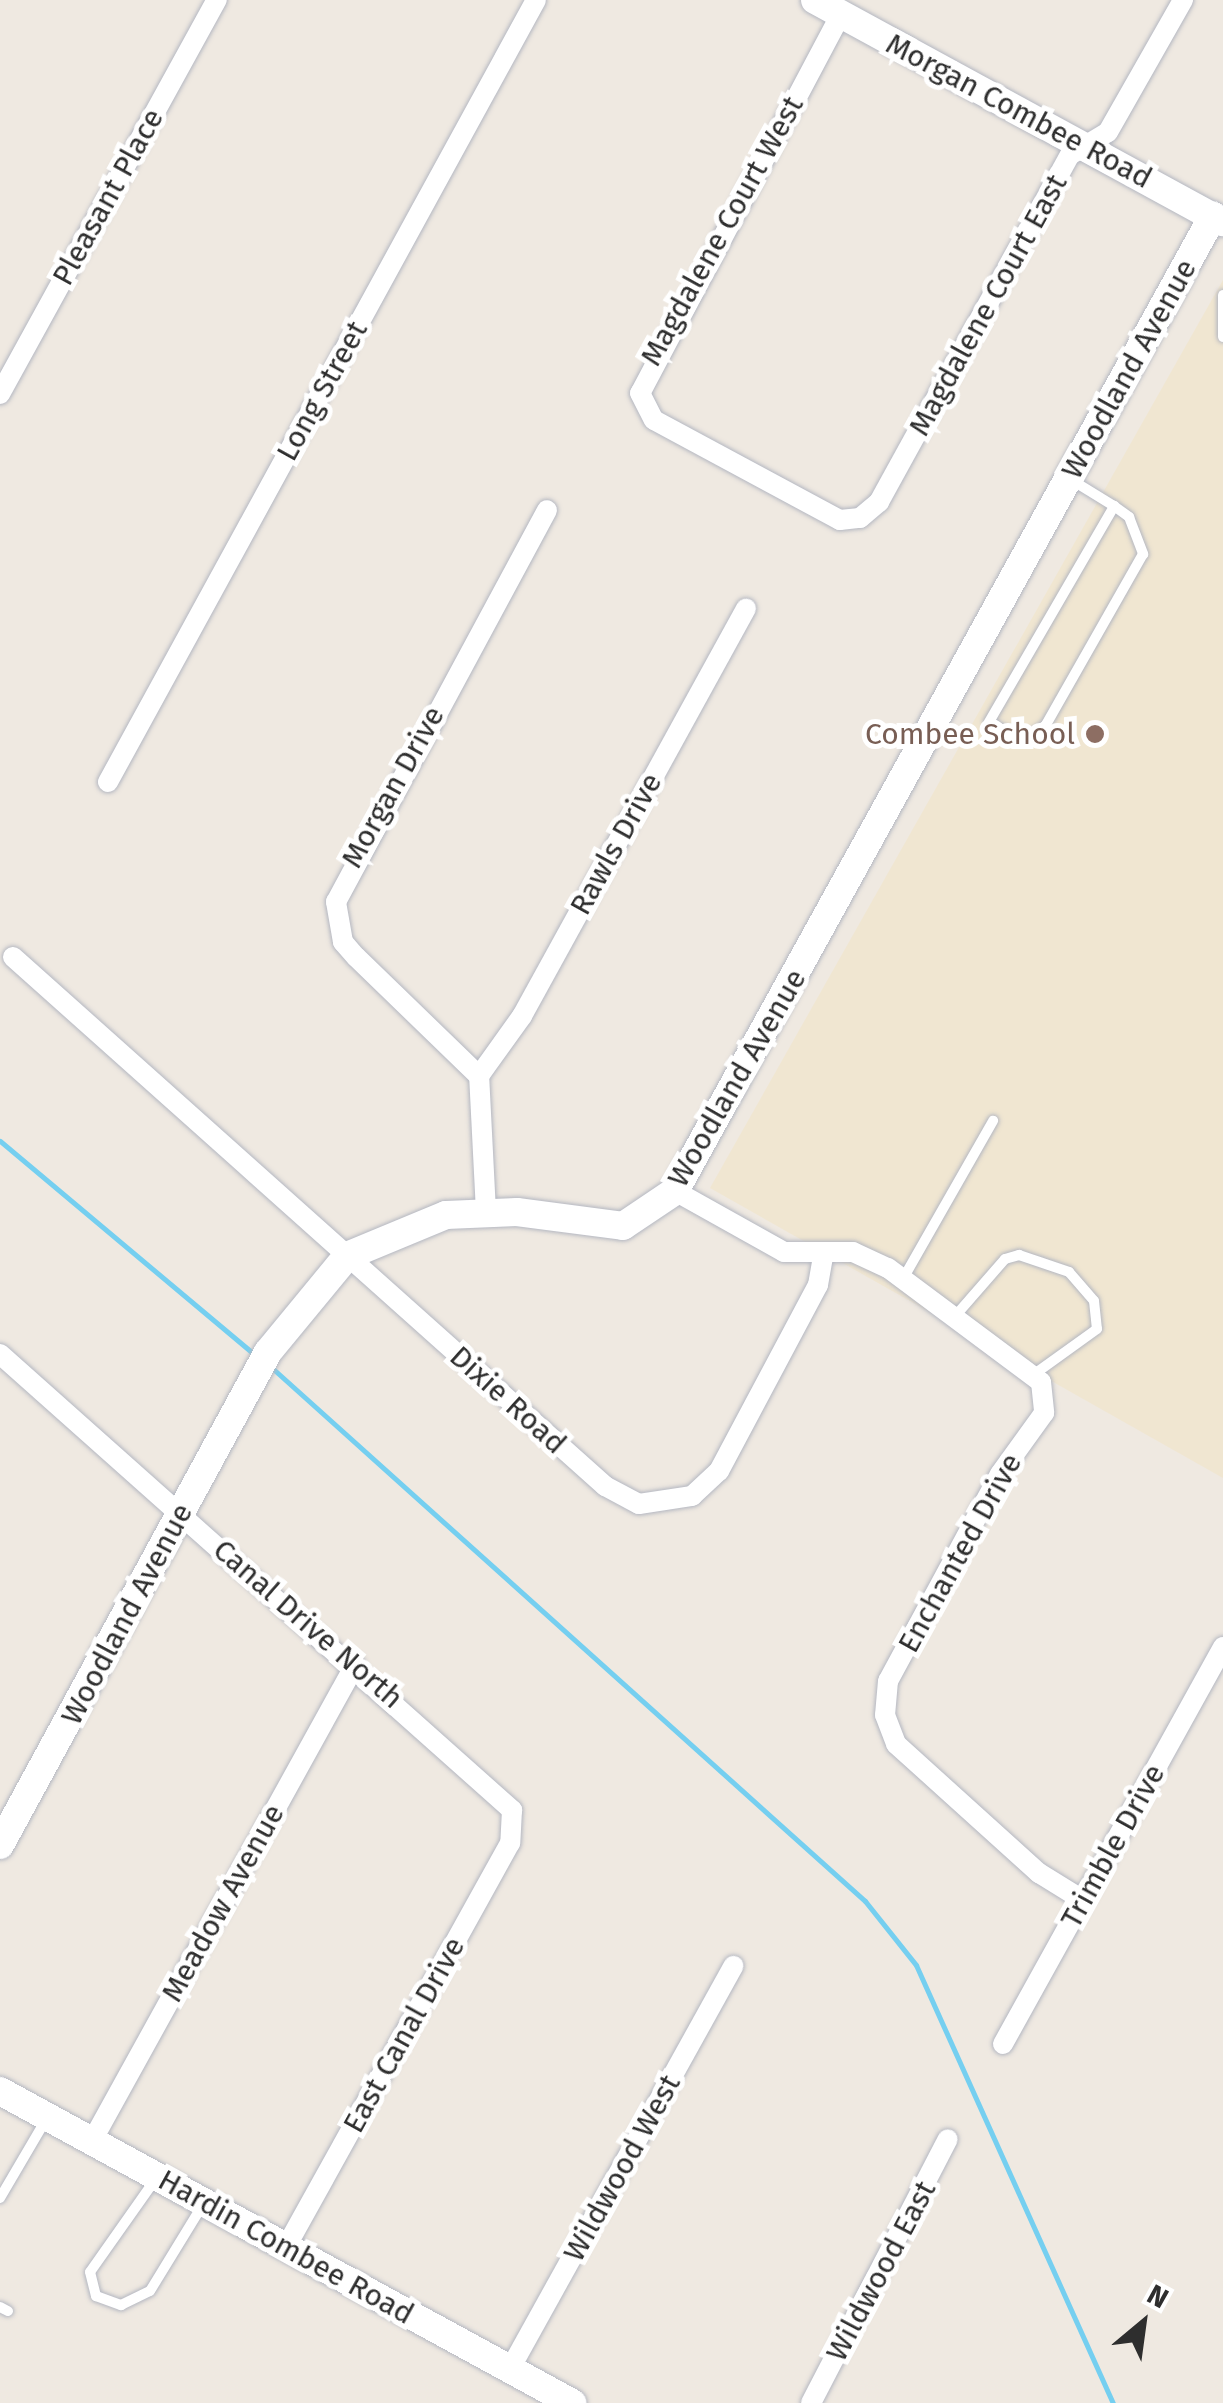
<!DOCTYPE html>
<html>
<head>
<meta charset="utf-8">
<style>
	body { margin:0 }
	#map { position:relative; width:1223px; height:2403px; overflow:hidden; background:#efe9e1; font-family:"Fira Sans",sans-serif }
	div>[style] { position:absolute }
	.education>* { inset:0; background:#f0e6d1 }
	.stream>* { height:5px; margin:-2.5px; padding:0 2.5px; transform-origin:2.5px; border-radius:2.5px; background:#75cff0 }
	.roads { filter:drop-shadow(0 0 2px #b4b7c1) drop-shadow(0 0 2px #b4b7c1) }
	.lane>* { height:10px; margin:-5px; padding:0 5px; transform-origin:5px; border-radius:5px; background:#fff }
	.street>* { height:20px; margin:-10px; padding:0 10px; transform-origin:10px; border-radius:10px; background:#fff }
	.secondary>* { height:28px; margin:-14px; padding:0 14px; transform-origin:14px; border-radius:14px; background:#fff }
	.dots>* { width:28px; height:28px; translate:-50% -50%; box-sizing:border-box; border:5px solid #fff; border-radius:50% }
	span { translate:-50% -50%; white-space:nowrap; text-align:center; line-height:1.15; -webkit-text-stroke:10px #fff; paint-order:stroke }
	.street-label { font-size:30px; color:#2e2e2e }
	.education-label { font-size:30px; color:#785e54 }
	.right { translate:-100% -50%; text-align:right }
	.north { position:absolute; left:1093px; top:2273px; width:100px; height:100px; -webkit-text-stroke:8px #fff; paint-order:stroke; rotate:29deg; font-size:28px; font-weight:700; line-height:40px; text-align:center; color:#2e2e2e }
	.north::after { content:''; display:block; margin:auto; width:35px; height:45px; background:#2e2e2e; clip-path:polygon(50% 0,100% 100%,50% 72%,0 100%) }
</style>
</head>
<body>
<div id="map">
	<div class="education">
		<i style="clip-path:polygon(1223px 280px,1223px 1478px,710px 1188px)"></i>
	</div>
	<div class="stream">
		<i style="left:0;top:1141px;width:331px;rotate:40deg"></i>
		<i style="left:271px;top:1367px;width:799px;rotate:41.96deg"></i>
		<i style="left:865px;top:1901px;width:82px;rotate:51.4deg"></i>
		<i style="left:916px;top:1965px;width:480px;rotate:65.8deg"></i>
	</div>
	<div class="roads">
		<div class="lane">
			<i style="left:1223px;top:295px;width:42px;rotate:90deg"></i>
			<i style="left:1070px;top:479px;width:52px;rotate:31.5deg"></i>
			<i style="left:1114px;top:506px;width:19px;rotate:36deg"></i>
			<i style="left:1129px;top:517px;width:40px;rotate:69deg"></i>
			<i style="left:1143px;top:554px;width:197px;rotate:119.6deg"></i>
			<i style="left:1046px;top:725px;width:21px;rotate:145deg"></i>
			<i style="left:1029px;top:737px;width:25px;rotate:-166deg"></i>
			<i style="left:1005px;top:731px;width:18px;rotate:-151deg"></i>
			<i style="left:989px;top:722px;width:250px;rotate:-59.9deg"></i>
			<i style="left:904px;top:1277px;width:180px;rotate:-60.3deg"></i>
			<i style="left:957px;top:1314px;width:73px;rotate:-48.9deg"></i>
			<i style="left:1005px;top:1259px;width:15px;rotate:-16deg"></i>
			<i style="left:1019px;top:1255px;width:53px;rotate:18.8deg"></i>
			<i style="left:1069px;top:1272px;width:38px;rotate:49deg"></i>
			<i style="left:1094px;top:1301px;width:28px;rotate:84deg"></i>
			<i style="left:1097px;top:1329px;width:79px;rotate:144.3deg"></i>
			<i style="left:157px;top:2177px;width:116px;rotate:125.2deg"></i>
			<i style="left:90px;top:2272px;width:25px;rotate:76deg"></i>
			<i style="left:96px;top:2296px;width:27px;rotate:20deg"></i>
			<i style="left:121px;top:2305px;width:32px;rotate:-26deg"></i>
			<i style="left:150px;top:2291px;width:100px;rotate:-58.5deg"></i>
			<i style="left:0;top:2198px;width:93px;rotate:-59.6deg"></i>
			<i style="left:0;top:2307px;width:9px;rotate:27deg"></i>
		</div>
		<div class="street">
			<i style="left:841px;top:14px;width:429px;rotate:117.9deg"></i>
			<i style="left:640px;top:393px;width:30px;rotate:63deg"></i>
			<i style="left:654px;top:420px;width:211px;rotate:28.3deg"></i>
			<i style="left:840px;top:520px;width:20px;rotate:-6deg"></i>
			<i style="left:860px;top:518px;width:25px;rotate:-40deg"></i>
			<i style="left:879px;top:502px;width:396px;rotate:-61.2deg"></i>
			<i style="left:1070px;top:155px;width:44px;rotate:-31.2deg"></i>
			<i style="left:1108px;top:132px;width:152px;rotate:-60.4deg"></i>
			<i style="left:0;top:394px;width:450px;rotate:-61.2deg"></i>
			<i style="left:108px;top:782px;width:891px;rotate:-61.31deg"></i>
			<i style="left:13px;top:957px;width:794px;rotate:41.78deg"></i>
			<i style="left:605px;top:1486px;width:38px;rotate:28deg"></i>
			<i style="left:639px;top:1504px;width:54px;rotate:-8.6deg"></i>
			<i style="left:692px;top:1496px;width:37px;rotate:-43deg"></i>
			<i style="left:719px;top:1471px;width:211px;rotate:-62deg"></i>
			<i style="left:818px;top:1285px;width:29px;rotate:-80deg"></i>
			<i style="left:479px;top:1076px;width:74px;rotate:-54.4deg"></i>
			<i style="left:522px;top:1016px;width:465px;rotate:-61.2deg"></i>
			<i style="left:675px;top:1191px;width:125px;rotate:29.2deg"></i>
			<i style="left:784px;top:1252px;width:69px"></i>
			<i style="left:853px;top:1252px;width:38px;rotate:25deg"></i>
			<i style="left:888px;top:1268px;width:191px;rotate:36.7deg"></i>
			<i style="left:1041px;top:1382px;width:31px;rotate:84deg"></i>
			<i style="left:1044px;top:1413px;width:75px;rotate:125.8deg"></i>
			<i style="left:1000px;top:1474px;width:235px;rotate:118.4deg"></i>
			<i style="left:888px;top:1681px;width:34px;rotate:95deg"></i>
			<i style="left:885px;top:1715px;width:31px;rotate:69deg"></i>
			<i style="left:896px;top:1744px;width:193px;rotate:42.1deg"></i>
			<i style="left:1039px;top:1873px;width:49px;rotate:31.8deg"></i>
			<i style="left:486px;top:1212px;width:136px;rotate:-92.9deg"></i>
			<i style="left:479px;top:1076px;width:171px;rotate:-135.9deg"></i>
			<i style="left:356px;top:957px;width:20px;rotate:-131deg"></i>
			<i style="left:343px;top:942px;width:41px;rotate:-99.9deg"></i>
			<i style="left:336px;top:902px;width:445px;rotate:-61.7deg"></i>
			<i style="left:0;top:1354px;width:686px;rotate:41.69deg"></i>
			<i style="left:512px;top:1810px;width:33px;rotate:93deg"></i>
			<i style="left:510px;top:1843px;width:461px;rotate:119deg"></i>
			<i style="left:1003px;top:2044px;width:454px;rotate:-61deg"></i>
			<i style="left:92px;top:2141px;width:544px;rotate:-61.08deg"></i>
			<i style="left:510px;top:2369px;width:461px;rotate:-61deg"></i>
			<i style="left:811px;top:2403px;width:297px;rotate:-62.6deg"></i>
		</div>
		<div class="secondary">
			<i style="left:815px;top:0;width:464px;rotate:28.6deg"></i>
			<i style="left:0;top:1845px;width:561px;rotate:-61.47deg"></i>
			<i style="left:268px;top:1352px;width:124px;rotate:-50.5deg"></i>
			<i style="left:347px;top:1256px;width:107px;rotate:-22.5deg"></i>
			<i style="left:446px;top:1215px;width:71px;rotate:-2.4deg"></i>
			<i style="left:517px;top:1212px;width:107px;rotate:7.5deg"></i>
			<i style="left:623px;top:1226px;width:63px;rotate:-33.9deg"></i>
			<i style="left:675px;top:1191px;width:1114px;rotate:-61.11deg"></i>
			<i style="left:0;top:2091px;width:652px;rotate:28.61deg"></i>
		</div>
	</div>
	<div class="dots">
		<i style="left:1095px;top:734px;background:#8d6e63"></i>
	</div>
	<div class="street-label">
		<span style="left:1019px;top:111px;rotate:28deg">Morgan Combee Road</span>
		<span style="left:108px;top:197px;rotate:-61deg">Pleasant Place</span>
		<span style="left:722px;top:231px;rotate:-61deg">Magdalene Court West</span>
		<span style="left:988px;top:305px;rotate:-61deg">Magdalene Court East</span>
		<span style="left:1129px;top:369px;rotate:-61deg">Woodland Avenue</span>
		<span style="left:322px;top:391px;rotate:-61deg">Long Street</span>
		<span style="left:393px;top:787px;rotate:-61deg">Morgan Drive</span>
		<span style="left:616px;top:844px;rotate:-61deg">Rawls Drive</span>
		<span style="left:737px;top:1078px;rotate:-60deg">Woodland Avenue</span>
		<span style="left:508px;top:1400px;rotate:42deg">Dixie Road</span>
		<span style="left:960px;top:1553px;rotate:-61deg">Enchanted Drive</span>
		<span style="left:127px;top:1614px;rotate:-62deg">Woodland Avenue</span>
		<span style="left:308px;top:1624px;rotate:41deg">Canal Drive North</span>
		<span style="left:1113px;top:1846px;rotate:-61deg">Trimble Drive</span>
		<span style="left:223px;top:1903px;rotate:-61deg">Meadow Avenue</span>
		<span style="left:404px;top:2035px;rotate:-61deg">East Canal Drive</span>
		<span style="left:622px;top:2168px;rotate:-61deg">Wildwood West</span>
		<span style="left:286px;top:2247px;rotate:29deg">Hardin Combee Road</span>
		<span style="left:881px;top:2271px;rotate:-62deg">Wildwood East</span>
	</div>
	<div class="education-label">
		<span class="right" style="left:1075px;top:734px">Combee School</span>
	</div>
	<div class="north">N</div>
</div>
</body>
</html>
